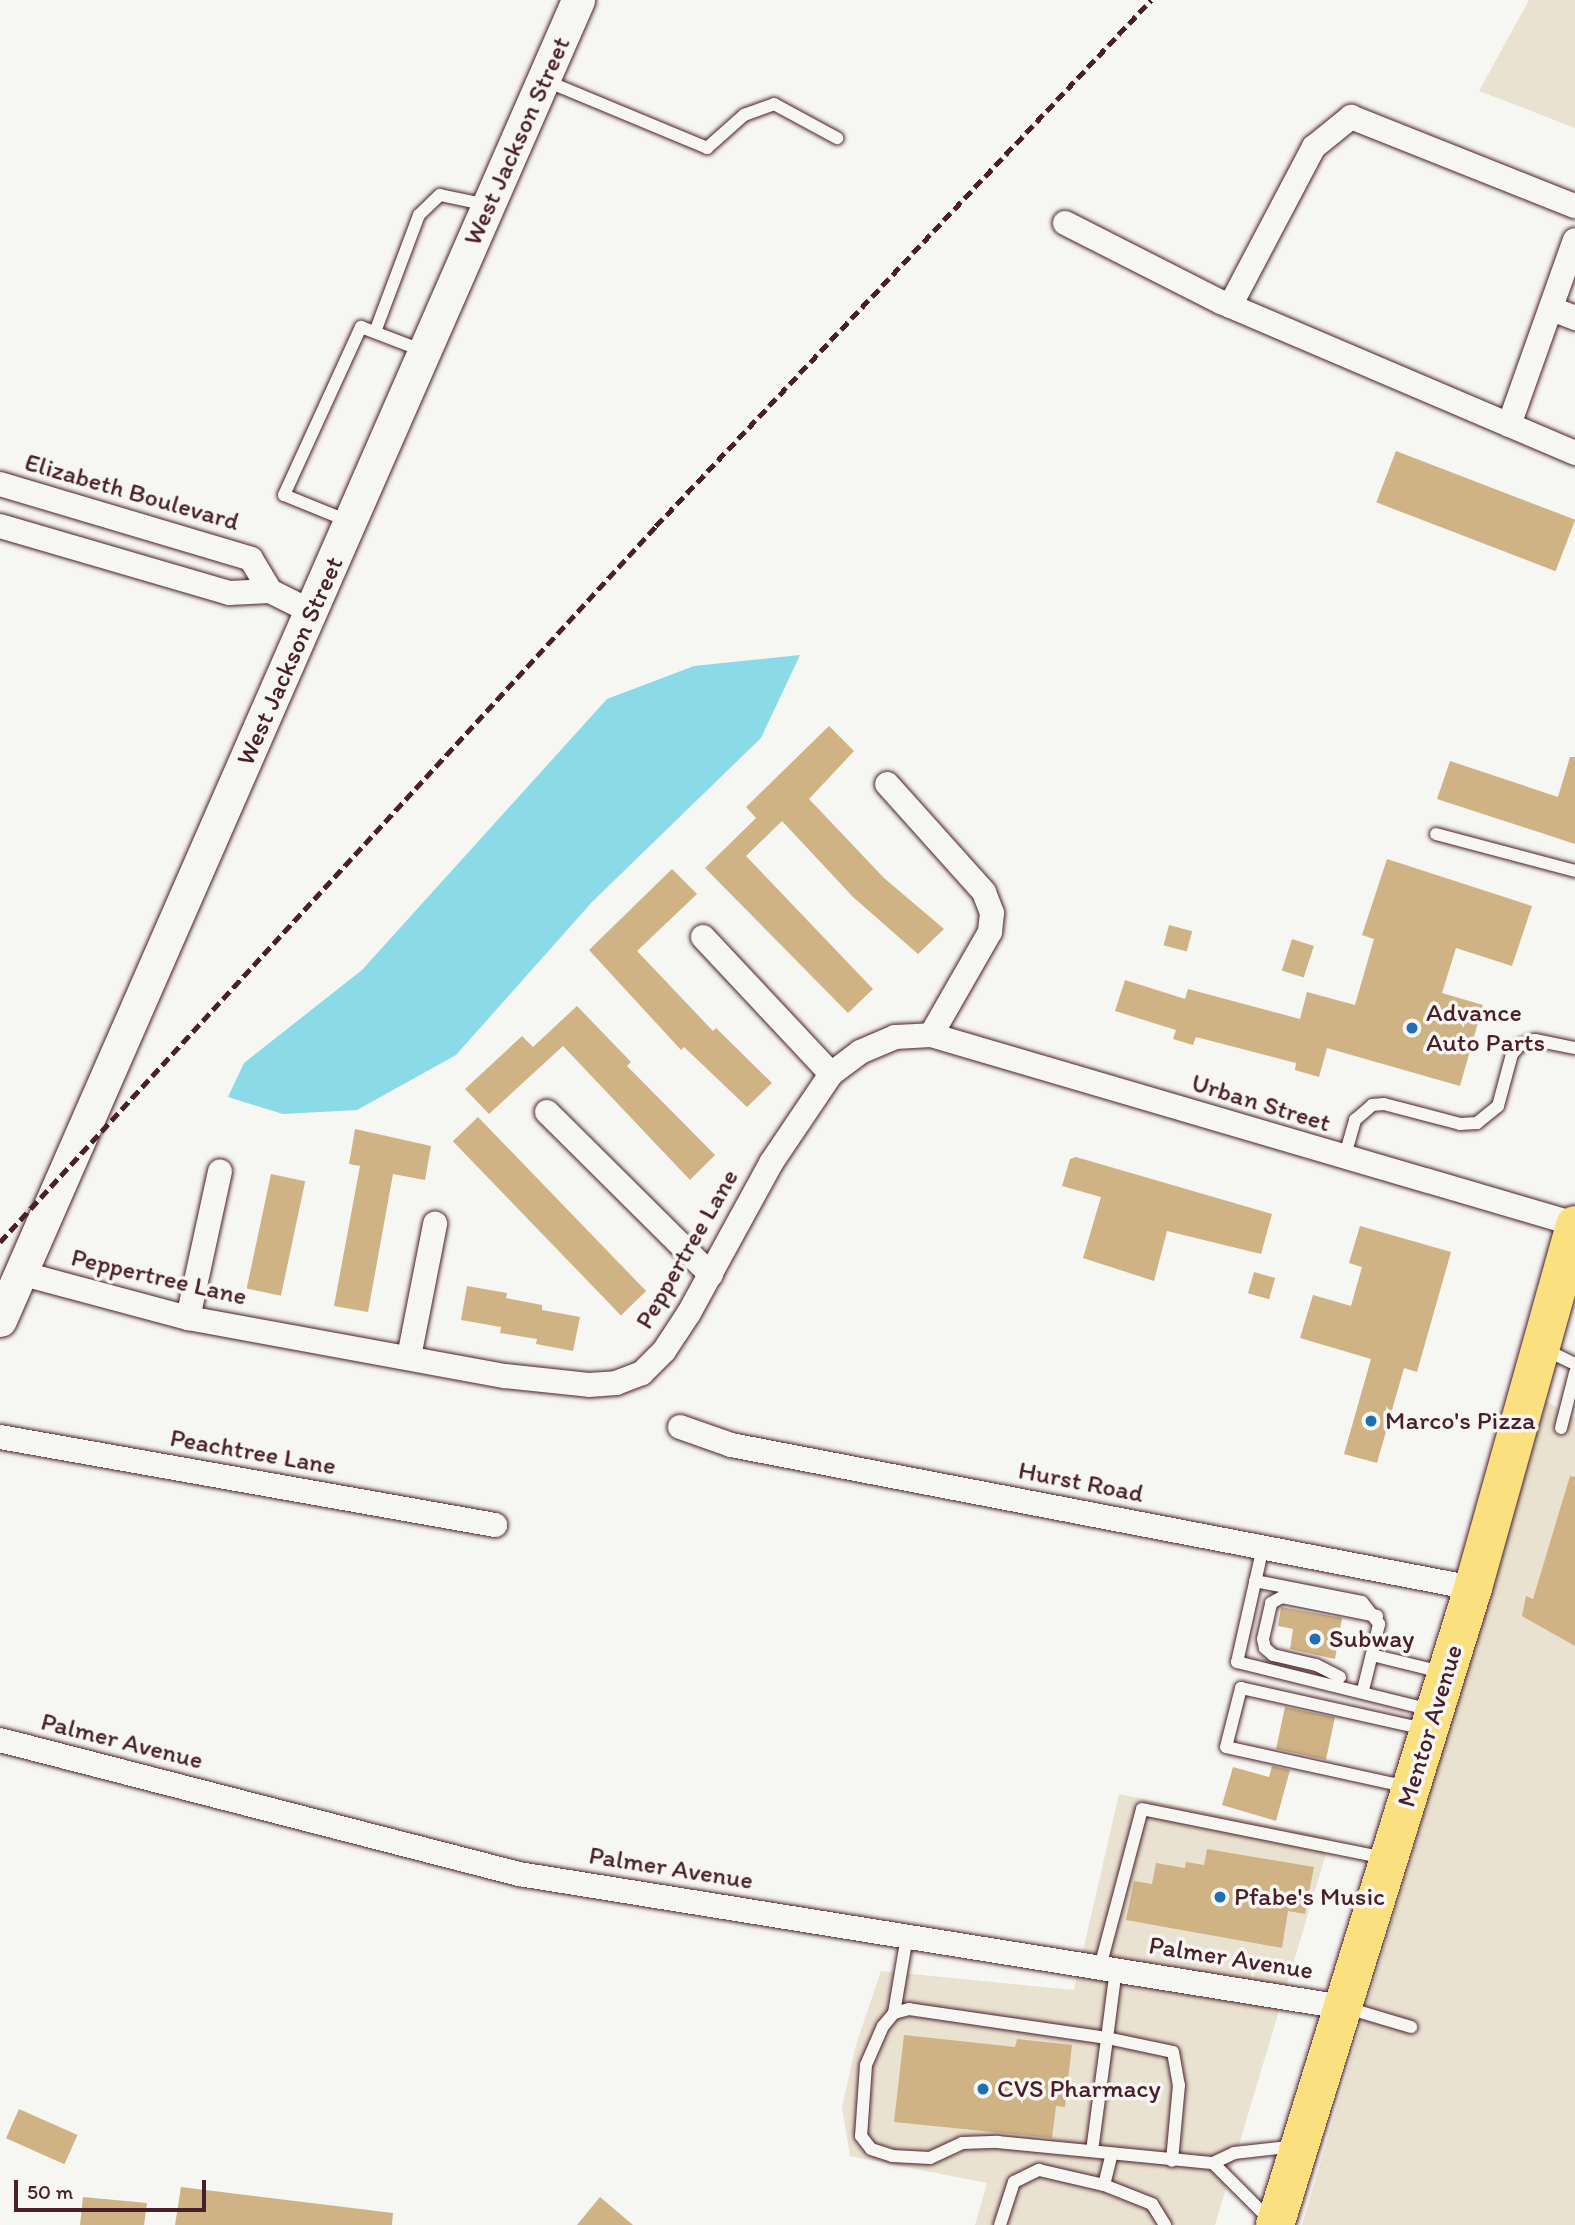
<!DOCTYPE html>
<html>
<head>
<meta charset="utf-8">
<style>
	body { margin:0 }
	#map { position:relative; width:1575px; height:2225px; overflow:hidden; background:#f6f6f2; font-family:Itim,sans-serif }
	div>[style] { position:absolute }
	.built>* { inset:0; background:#eae2d1 }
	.water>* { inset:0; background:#8bdae8 }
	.building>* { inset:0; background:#cfb384; transform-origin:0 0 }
	.roads { filter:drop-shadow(0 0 2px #4a1f2b) drop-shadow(0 0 2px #4a1f2b) }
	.lane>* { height:12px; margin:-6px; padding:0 6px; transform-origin:6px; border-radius:6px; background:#f6f6f2 }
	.street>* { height:24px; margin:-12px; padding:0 12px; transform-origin:12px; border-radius:12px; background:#f6f6f2 }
	.secondary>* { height:33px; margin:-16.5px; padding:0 16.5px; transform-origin:16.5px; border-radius:16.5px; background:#f6f6f2 }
	.primary>* { height:38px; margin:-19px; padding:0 19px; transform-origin:19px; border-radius:19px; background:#fbe080 }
	.rail>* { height:5px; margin-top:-2.5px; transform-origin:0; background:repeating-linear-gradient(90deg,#4a1f2b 0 10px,transparent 0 15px) }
	.dots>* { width:19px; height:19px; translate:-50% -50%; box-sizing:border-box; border:4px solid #f6f6f2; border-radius:50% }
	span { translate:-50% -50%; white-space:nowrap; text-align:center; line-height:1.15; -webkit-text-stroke:7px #f6f6f2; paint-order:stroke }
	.street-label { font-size:26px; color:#4a1f2b }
	.poi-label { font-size:26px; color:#4a1f2b }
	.left { translate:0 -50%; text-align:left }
	.scale { position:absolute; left:14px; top:2180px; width:192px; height:32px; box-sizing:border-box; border:4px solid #4a1f2b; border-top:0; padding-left:9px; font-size:21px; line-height:24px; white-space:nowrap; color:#4a1f2b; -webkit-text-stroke:5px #f6f6f2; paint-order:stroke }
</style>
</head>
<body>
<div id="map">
	<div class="built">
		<i style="clip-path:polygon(1529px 0,1575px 0,1575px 128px,1479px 91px)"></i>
		<i style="clip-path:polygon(1546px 1401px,1575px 1418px,1575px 2225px,1302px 2225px)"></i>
		<i style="clip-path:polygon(1119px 1794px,1331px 1837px,1215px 2225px,975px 2225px,987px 2183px,850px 2156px,842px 2107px,856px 2045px,881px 1971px,1074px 1990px)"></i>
	</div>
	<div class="water">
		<i style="clip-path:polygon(800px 655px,761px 738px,592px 902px,456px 1055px,357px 1110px,283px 1114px,228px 1097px,244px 1063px,362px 970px,607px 699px,694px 666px)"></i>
	</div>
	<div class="building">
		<i style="left:1396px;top:451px;width:192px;height:55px;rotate:21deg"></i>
		<i style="clip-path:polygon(829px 726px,854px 751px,809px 799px,884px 878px,944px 929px,918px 954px,853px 897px,782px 821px,746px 856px,873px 989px,848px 1013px,705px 868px,756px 818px,746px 807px)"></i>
		<i style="clip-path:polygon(1570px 757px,1575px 757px,1575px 844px,1437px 799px,1450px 761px,1558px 797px)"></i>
		<i style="clip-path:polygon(1387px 859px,1532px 906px,1512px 966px,1456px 948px,1442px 993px,1483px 1005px,1460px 1086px,1327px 1048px,1319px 1077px,1295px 1070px,1296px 1063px,1196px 1037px,1193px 1045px,1173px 1039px,1176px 1030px,1115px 1011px,1125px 980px,1185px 999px,1188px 989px,1300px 1019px,1307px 992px,1355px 1005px,1374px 939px,1362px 935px)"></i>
		<i style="clip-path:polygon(672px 869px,697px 894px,637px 951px,713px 1031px,716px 1028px,772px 1083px,747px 1107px,684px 1047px,681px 1050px,589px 950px)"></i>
		<i style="left:1169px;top:925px;width:24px;height:21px;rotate:15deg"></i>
		<i style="left:1292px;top:939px;width:23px;height:33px;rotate:18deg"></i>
		<i style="clip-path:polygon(577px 1006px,631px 1062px,627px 1066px,715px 1155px,690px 1180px,563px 1046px,489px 1114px,465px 1089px,522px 1036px,533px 1047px)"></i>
		<i style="left:478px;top:1117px;width:242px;height:35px;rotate:46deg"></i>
		<i style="clip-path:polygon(355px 1129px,431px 1146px,425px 1180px,393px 1174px,368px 1312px,334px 1306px,360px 1166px,349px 1164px)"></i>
		<i style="clip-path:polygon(1076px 1157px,1272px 1214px,1261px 1254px,1167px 1231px,1154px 1281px,1083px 1258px,1101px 1197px,1062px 1186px,1070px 1159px)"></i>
		<i style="left:271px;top:1174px;width:35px;height:117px;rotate:12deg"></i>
		<i style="clip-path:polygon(1360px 1226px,1451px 1252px,1417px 1372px,1404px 1368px,1377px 1463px,1344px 1454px,1371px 1359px,1300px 1338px,1313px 1295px,1351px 1306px,1362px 1267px,1349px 1263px)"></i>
		<i style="left:1254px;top:1272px;width:22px;height:22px;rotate:16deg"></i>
		<i style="clip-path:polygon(467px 1286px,507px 1293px,506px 1298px,542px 1305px,542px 1310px,580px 1317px,573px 1351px,536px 1344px,537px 1339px,500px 1333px,501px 1327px,461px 1320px)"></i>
		<i style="clip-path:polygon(1570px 1476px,1575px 1477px,1575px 1646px,1522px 1616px,1526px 1596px,1533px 1599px)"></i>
		<i style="clip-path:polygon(1281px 1607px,1342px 1618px,1335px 1659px,1290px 1649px,1293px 1629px,1278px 1626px)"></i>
		<i style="left:1285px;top:1707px;width:51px;height:43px;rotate:12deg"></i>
		<i style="clip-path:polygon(1272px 1766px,1290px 1770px,1276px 1821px,1222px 1805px,1233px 1767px,1269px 1777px)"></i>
		<i style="clip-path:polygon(1207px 1849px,1314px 1867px,1305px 1914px,1288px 1911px,1282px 1948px,1126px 1920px,1134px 1881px,1152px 1884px,1156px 1863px,1185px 1868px,1186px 1862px,1204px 1865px)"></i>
		<i style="clip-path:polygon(904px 2035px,1015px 2047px,1017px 2039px,1072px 2045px,1065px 2107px,1056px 2106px,1052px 2138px,894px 2122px)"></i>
		<i style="left:19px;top:2109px;width:64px;height:32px;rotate:24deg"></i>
		<i style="clip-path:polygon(181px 2187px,393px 2213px,392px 2225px,175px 2225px)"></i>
		<i style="clip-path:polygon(83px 2197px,147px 2203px,144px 2225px,80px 2225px)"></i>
		<i style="clip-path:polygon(600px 2197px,633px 2225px,577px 2225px)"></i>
	</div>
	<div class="roads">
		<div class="lane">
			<i style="left:544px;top:80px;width:177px;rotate:22.6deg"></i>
			<i style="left:707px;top:148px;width:50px;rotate:-41.7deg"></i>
			<i style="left:744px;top:115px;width:32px;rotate:-20deg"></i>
			<i style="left:774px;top:104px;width:72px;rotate:28.4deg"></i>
			<i style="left:375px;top:332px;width:125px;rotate:-69.4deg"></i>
			<i style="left:419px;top:215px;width:29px;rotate:-44deg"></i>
			<i style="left:440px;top:195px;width:48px;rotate:12deg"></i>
			<i style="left:348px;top:521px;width:69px;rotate:-157.9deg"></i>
			<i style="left:284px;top:495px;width:185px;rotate:-65.4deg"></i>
			<i style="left:361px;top:327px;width:67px;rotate:20.9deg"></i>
			<i style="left:1436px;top:834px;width:144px;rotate:14.9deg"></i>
			<i style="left:1344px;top:1159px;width:41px;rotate:-74.2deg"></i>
			<i style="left:1355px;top:1120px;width:23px;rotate:-41deg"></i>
			<i style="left:1372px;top:1105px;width:12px;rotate:-5deg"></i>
			<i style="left:1384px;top:1104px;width:79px;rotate:14.7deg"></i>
			<i style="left:1460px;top:1124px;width:17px;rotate:-3deg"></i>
			<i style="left:1477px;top:1123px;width:27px;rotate:-39deg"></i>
			<i style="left:1498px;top:1106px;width:54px;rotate:-74.9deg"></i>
			<i style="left:1512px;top:1054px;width:11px;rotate:-49deg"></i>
			<i style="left:1519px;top:1046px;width:17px;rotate:-21deg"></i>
			<i style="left:1535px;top:1040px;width:41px;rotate:11.3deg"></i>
			<i style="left:1544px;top:1349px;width:34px;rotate:26deg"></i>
			<i style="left:1561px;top:1428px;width:57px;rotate:-75.7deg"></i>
			<i style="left:1263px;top:1547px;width:118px;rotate:102.7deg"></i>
			<i style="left:1237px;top:1662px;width:200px;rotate:13.9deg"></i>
			<i style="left:1255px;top:1581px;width:109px;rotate:11.1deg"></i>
			<i style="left:1362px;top:1602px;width:28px;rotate:52deg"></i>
			<i style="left:1379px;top:1624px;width:32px;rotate:103deg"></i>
			<i style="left:1372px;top:1655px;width:72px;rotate:13.7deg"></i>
			<i style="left:1340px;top:1677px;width:27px;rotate:-153deg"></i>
			<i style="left:1316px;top:1665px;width:44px;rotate:-166.9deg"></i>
			<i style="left:1273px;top:1655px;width:11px;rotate:-139deg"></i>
			<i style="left:1265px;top:1648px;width:9px;rotate:-103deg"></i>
			<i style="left:1263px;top:1639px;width:37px;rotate:-77deg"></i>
			<i style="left:1271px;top:1603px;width:13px;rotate:-29deg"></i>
			<i style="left:1282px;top:1597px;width:97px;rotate:11.3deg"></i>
			<i style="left:1363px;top:1690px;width:36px;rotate:-76deg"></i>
			<i style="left:1408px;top:1787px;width:186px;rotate:-167.6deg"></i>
			<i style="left:1226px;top:1747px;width:61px;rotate:-75.7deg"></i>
			<i style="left:1241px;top:1688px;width:188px;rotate:12.6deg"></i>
			<i style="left:1100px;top:1967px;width:163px;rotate:-75.1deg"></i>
			<i style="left:1142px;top:1809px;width:249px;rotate:11.4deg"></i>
			<i style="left:1116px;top:1969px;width:70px;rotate:97.4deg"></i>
			<i style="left:1107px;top:2038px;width:200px;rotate:-171.7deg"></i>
			<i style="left:909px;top:2009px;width:16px;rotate:165deg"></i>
			<i style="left:894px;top:2013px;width:17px;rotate:130deg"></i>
			<i style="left:883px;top:2026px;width:43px;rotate:113.6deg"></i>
			<i style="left:866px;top:2065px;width:71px;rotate:94deg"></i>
			<i style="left:861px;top:2136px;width:16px;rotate:52deg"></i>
			<i style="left:871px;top:2149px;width:22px;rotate:18deg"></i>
			<i style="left:892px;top:2156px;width:38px;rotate:3deg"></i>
			<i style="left:930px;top:2158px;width:35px;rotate:-25deg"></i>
			<i style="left:962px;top:2143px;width:36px;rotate:-2deg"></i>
			<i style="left:998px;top:2142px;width:216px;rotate:5.6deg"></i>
			<i style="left:1347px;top:2008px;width:67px;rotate:16.5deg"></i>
			<i style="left:894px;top:2013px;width:78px;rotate:-80.4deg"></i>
			<i style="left:1092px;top:2151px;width:114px;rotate:-82.4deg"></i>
			<i style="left:1107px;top:2038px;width:67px;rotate:12deg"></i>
			<i style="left:1173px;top:2052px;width:34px;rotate:80deg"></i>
			<i style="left:1179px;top:2085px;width:76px;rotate:95.3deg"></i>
			<i style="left:1104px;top:2185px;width:32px;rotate:-76deg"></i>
			<i style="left:1271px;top:2221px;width:82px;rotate:-135deg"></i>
			<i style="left:1213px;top:2163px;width:23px;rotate:-25deg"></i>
			<i style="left:1234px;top:2153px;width:62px;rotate:-6.4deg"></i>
			<i style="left:1000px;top:2225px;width:45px;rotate:-72deg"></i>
			<i style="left:1014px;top:2182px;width:28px;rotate:-26deg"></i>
			<i style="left:1039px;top:2170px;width:67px;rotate:13deg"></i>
			<i style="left:1104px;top:2185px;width:52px;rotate:21.6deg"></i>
			<i style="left:1152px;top:2204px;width:25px;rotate:58deg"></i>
		</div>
		<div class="street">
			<i style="left:1065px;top:223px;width:175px;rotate:26.9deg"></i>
			<i style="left:1221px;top:302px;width:385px;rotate:23.1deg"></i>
			<i style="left:1230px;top:306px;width:180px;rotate:-62.2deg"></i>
			<i style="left:1314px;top:147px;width:48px;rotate:-39deg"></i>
			<i style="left:1351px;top:117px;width:241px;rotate:21.7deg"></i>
			<i style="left:1552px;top:309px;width:25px;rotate:21deg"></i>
			<i style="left:1509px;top:425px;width:196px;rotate:-70.4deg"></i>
			<i style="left:0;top:484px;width:262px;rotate:16.6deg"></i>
			<i style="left:251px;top:559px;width:37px;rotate:59deg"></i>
			<i style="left:0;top:526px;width:239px;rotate:16.3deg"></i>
			<i style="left:229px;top:593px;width:41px;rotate:-2.8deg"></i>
			<i style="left:270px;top:591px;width:47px;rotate:26.6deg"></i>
			<i style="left:703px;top:937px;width:187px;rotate:46.9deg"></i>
			<i style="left:931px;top:1035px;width:671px;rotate:16.36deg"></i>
			<i style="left:547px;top:1112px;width:231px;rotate:44.8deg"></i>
			<i style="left:20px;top:1273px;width:174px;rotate:15deg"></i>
			<i style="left:188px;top:1318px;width:322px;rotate:10.4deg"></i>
			<i style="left:505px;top:1376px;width:84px;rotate:6.1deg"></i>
			<i style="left:589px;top:1385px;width:27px;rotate:-4deg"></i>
			<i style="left:616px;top:1383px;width:28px;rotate:-21deg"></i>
			<i style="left:642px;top:1373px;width:31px;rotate:-45deg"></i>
			<i style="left:664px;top:1351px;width:45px;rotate:-56.7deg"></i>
			<i style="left:689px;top:1313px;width:171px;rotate:-61.3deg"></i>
			<i style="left:771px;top:1163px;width:107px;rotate:-56deg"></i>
			<i style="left:831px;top:1074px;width:36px;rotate:-37deg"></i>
			<i style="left:860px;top:1052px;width:38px;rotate:-23deg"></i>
			<i style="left:895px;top:1037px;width:36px;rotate:-3deg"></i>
			<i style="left:931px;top:1035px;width:119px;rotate:-60.2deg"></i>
			<i style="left:990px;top:932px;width:19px;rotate:-84deg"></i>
			<i style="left:992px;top:913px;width:22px;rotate:-111deg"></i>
			<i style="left:984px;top:892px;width:145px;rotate:-131.9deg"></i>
			<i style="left:188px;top:1318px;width:150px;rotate:-77.7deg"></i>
			<i style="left:409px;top:1357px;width:136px;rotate:-78.9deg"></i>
			<i style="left:680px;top:1427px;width:54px;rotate:19.4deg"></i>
			<i style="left:731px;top:1445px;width:756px;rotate:10.91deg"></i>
			<i style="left:0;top:1437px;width:503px;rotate:10.08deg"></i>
			<i style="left:0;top:1740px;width:536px;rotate:14.48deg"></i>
			<i style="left:519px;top:1874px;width:835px;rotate:9.17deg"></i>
		</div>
		<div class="secondary">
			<i style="left:0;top:1320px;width:1441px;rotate:-66.35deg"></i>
		</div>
		<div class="primary">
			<i style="left:1275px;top:2225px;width:667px;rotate:-72.73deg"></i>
			<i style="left:1473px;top:1588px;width:377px;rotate:-74.3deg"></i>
		</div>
	</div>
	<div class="rail">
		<i style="left:0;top:1242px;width:971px;rotate:-47.5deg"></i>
		<i style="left:656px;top:526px;width:722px;rotate:-46.74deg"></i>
	</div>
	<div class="dots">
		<i style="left:1412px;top:1028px;background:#1f6fb2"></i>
		<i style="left:1371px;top:1421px;background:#1f6fb2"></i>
		<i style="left:1315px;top:1639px;background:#1f6fb2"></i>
		<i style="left:1220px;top:1897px;background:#1f6fb2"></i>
		<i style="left:983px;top:2089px;background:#1f6fb2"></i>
	</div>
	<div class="street-label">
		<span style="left:517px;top:141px;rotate:-66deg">West Jackson Street</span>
		<span style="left:132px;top:492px;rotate:16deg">Elizabeth Boulevard</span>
		<span style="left:290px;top:661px;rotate:-66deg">West Jackson Street</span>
		<span style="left:1261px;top:1103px;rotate:17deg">Urban Street</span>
		<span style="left:687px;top:1249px;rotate:-60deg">Peppertree Lane</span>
		<span style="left:159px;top:1277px;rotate:13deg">Peppertree Lane</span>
		<span style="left:253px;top:1452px;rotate:10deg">Peachtree Lane</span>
		<span style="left:1081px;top:1482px;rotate:11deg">Hurst Road</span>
		<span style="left:1430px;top:1726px;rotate:-73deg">Mentor Avenue</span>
		<span style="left:122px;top:1741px;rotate:14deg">Palmer Avenue</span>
		<span style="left:671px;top:1868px;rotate:9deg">Palmer Avenue</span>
		<span style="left:1231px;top:1958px;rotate:9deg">Palmer Avenue</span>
	</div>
	<div class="poi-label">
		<span class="left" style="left:1426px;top:1028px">Advance<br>Auto Parts</span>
		<span class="left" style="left:1385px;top:1421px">Marco's Pizza</span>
		<span class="left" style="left:1329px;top:1639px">Subway</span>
		<span class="left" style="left:1234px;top:1897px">Pfabe's Music</span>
		<span class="left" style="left:997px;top:2089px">CVS Pharmacy</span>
	</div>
	<div class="scale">50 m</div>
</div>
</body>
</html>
